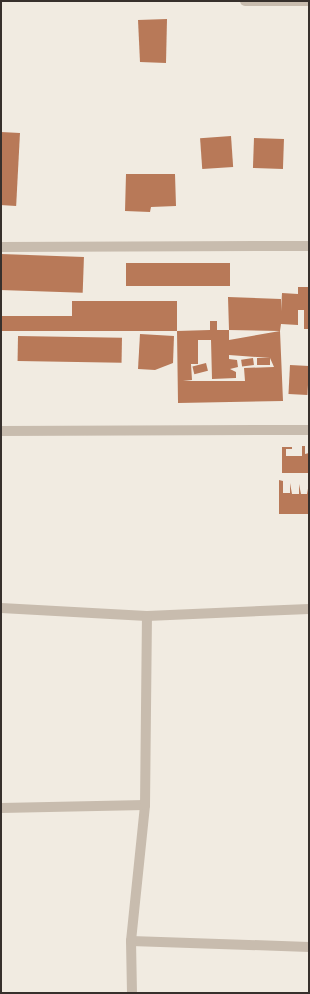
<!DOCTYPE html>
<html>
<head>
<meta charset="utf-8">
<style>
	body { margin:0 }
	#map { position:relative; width:310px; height:994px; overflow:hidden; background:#f1ebe1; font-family:Poppins,sans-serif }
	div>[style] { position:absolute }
	.building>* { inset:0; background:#b87958; transform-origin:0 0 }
	.minor>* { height:10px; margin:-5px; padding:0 5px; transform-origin:5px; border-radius:5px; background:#c8bcae }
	span { translate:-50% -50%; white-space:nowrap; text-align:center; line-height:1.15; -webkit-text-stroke:3px #f9f4ed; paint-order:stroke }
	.frame { position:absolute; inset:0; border:2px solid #37302c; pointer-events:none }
</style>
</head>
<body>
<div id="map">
	<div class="building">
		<i style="clip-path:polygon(167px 19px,166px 63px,140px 62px,138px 20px)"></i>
		<i style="left:1px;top:132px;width:19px;height:73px;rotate:3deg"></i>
		<i style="left:231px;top:136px;width:31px;height:31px;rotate:86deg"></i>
		<i style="left:254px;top:138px;width:30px;height:30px;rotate:2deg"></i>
		<i style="clip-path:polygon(126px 174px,175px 174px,176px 206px,151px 207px,150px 212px,125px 211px)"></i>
		<i style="left:1px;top:254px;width:83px;height:36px;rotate:2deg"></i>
		<i style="left:230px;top:263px;width:23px;height:104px;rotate:90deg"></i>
		<i style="clip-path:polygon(298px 287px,309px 287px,309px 329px,304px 329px,304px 310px,298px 310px,298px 325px,281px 324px,280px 331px,229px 330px,228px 297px,281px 299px,281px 311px,282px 293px,298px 294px)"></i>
		<i style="clip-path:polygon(72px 301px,177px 301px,177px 331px,1px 331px,1px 316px,72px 316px)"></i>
		<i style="clip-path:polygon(evenodd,210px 321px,217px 321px,217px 330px,229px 330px,229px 340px,280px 331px,283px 401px,178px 403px,177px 331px,210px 330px,210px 321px,198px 340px,211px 340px,212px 379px,236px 378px,236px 372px,230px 369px,238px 367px,237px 360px,229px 359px,229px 355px,270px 358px,274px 367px,244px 368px,245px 381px,183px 381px,192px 380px,191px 364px,198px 364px,198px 340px)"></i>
		<i style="clip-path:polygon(140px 334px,174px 336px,173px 363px,155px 370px,138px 369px)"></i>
		<i style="left:18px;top:336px;width:104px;height:25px;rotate:1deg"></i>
		<i style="left:253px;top:358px;width:7px;height:12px;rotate:82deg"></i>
		<i style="left:270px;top:358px;width:7px;height:13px;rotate:90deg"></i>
		<i style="left:206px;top:363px;width:8px;height:14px;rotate:76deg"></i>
		<i style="left:290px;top:365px;width:19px;height:29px;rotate:3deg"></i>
		<i style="clip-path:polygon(302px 446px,305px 446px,305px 454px,309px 453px,309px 473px,282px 473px,282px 447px,292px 447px,292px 449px,286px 449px,286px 456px,302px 456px)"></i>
		<i style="clip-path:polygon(279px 480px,283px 481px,283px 493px,290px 493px,290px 483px,292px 494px,299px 494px,299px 484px,301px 494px,307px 494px,309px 483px,309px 514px,279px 514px)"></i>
	</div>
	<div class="minor">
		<i style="left:245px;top:1px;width:64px"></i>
		<i style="left:1px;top:247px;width:308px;rotate:-0.2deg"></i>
		<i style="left:1px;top:431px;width:308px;rotate:-0.2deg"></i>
		<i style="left:1px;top:608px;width:146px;rotate:3.1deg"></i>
		<i style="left:147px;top:616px;width:162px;rotate:-2.5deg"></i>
		<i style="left:1px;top:808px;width:144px;rotate:-1.2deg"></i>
		<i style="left:131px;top:941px;width:178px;rotate:1.9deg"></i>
		<i style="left:132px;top:993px;width:52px;rotate:-91.1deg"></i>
		<i style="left:131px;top:941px;width:137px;rotate:-84.1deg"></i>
		<i style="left:145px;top:805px;width:189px;rotate:-89.4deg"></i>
	</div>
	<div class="frame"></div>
</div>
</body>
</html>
